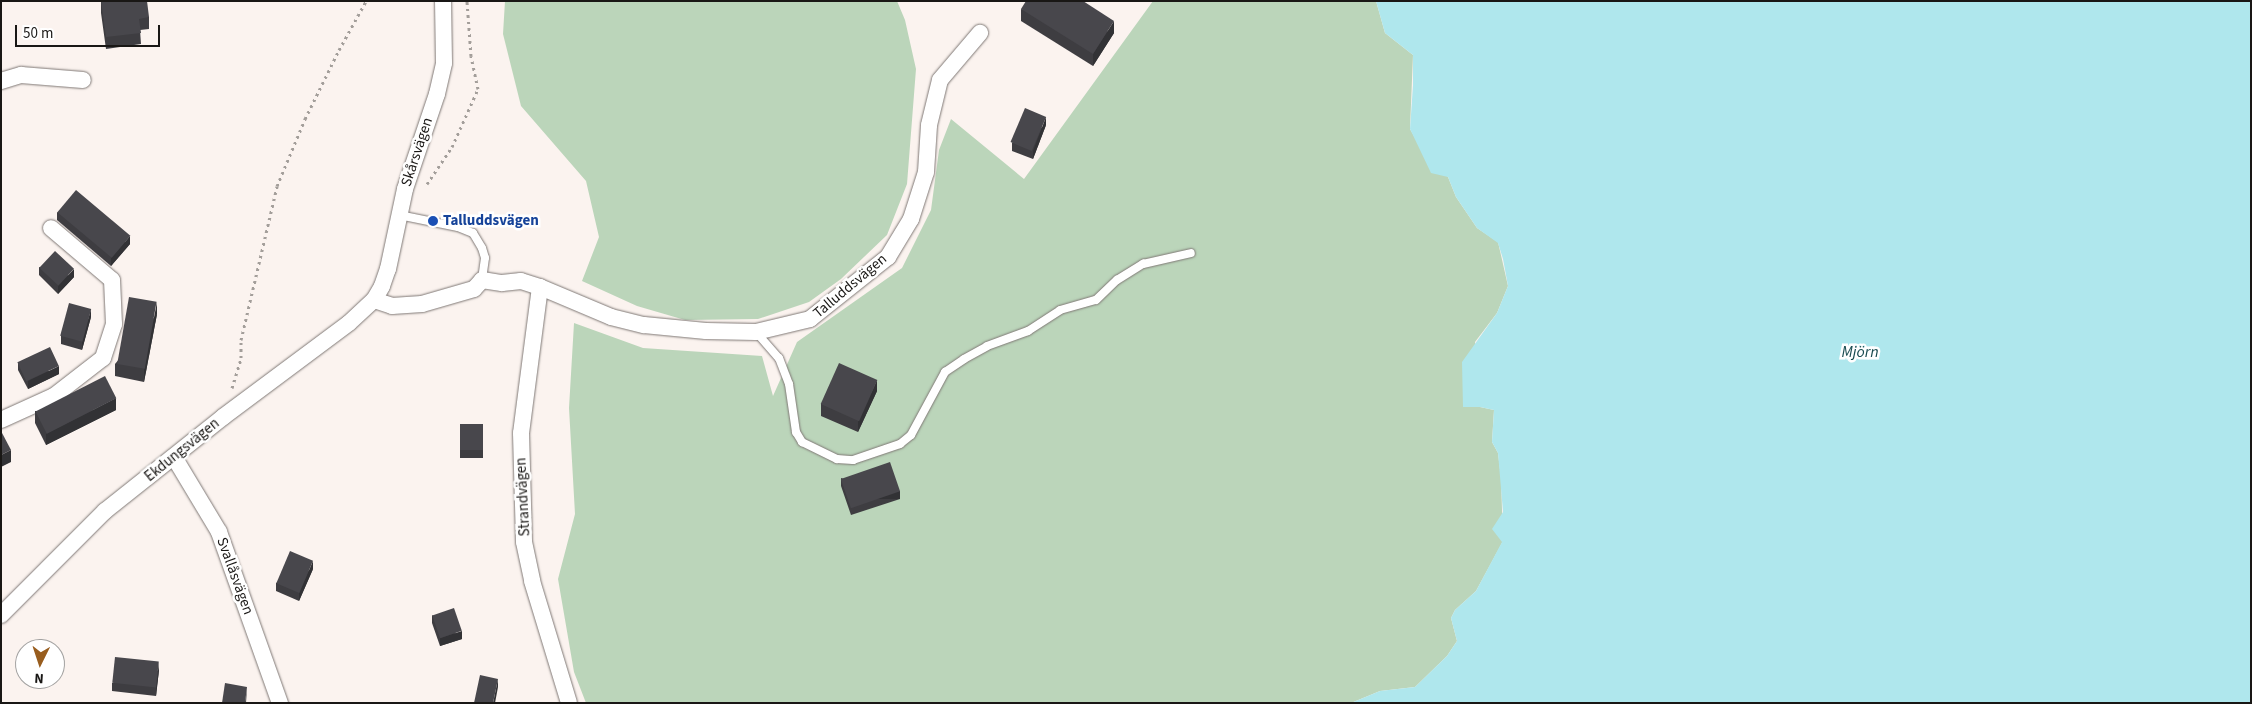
<!DOCTYPE html>
<html>
<head>
<meta charset="utf-8">
<style>
	body { margin:0 }
	#map { position:relative; width:2252px; height:704px; overflow:hidden; background:#fbf3ef; font-family:"Source Sans 3",sans-serif }
	div>[style] { position:absolute }
	.green>* { inset:0; background:#bbd5ba }
	.water>* { inset:0; background:#afe7ed }
	.path>* { height:3px; margin-top:-1.5px; transform-origin:0; background:repeating-linear-gradient(90deg,#a39e9a 0 2.5px,transparent 0 6.5px) }
	.roads { filter:drop-shadow(0 0 1px #7f7875) drop-shadow(0 0 1px #7f7875) }
	.lane>* { height:8px; margin:-4px; padding:0 4px; transform-origin:4px; border-radius:4px; background:#fff }
	.street>* { height:16px; margin:-8px; padding:0 8px; transform-origin:8px; border-radius:8px; background:#fff }
	.wall>* { inset:0; background:#3e3d41; transform-origin:0 0 }
	.shaded-wall>* { inset:0; background:#323235; transform-origin:0 0 }
	.building>* { inset:0; background:#48474c; transform-origin:0 0 }
	.dots>* { width:14px; height:14px; translate:-50% -50%; box-sizing:border-box; border:2px solid #fff; border-radius:50% }
	span { translate:-50% -50%; white-space:nowrap; text-align:center; line-height:1.15; -webkit-text-stroke:5px #fff; paint-order:stroke }
	.street-label { font-size:15px; color:#191715 }
	.transit-label { font-size:15px; color:#164399; font-weight:700 }
	.left { translate:0 -50%; text-align:left }
	.water-label { font-size:16px; color:#184a4f; font-style:italic }
	.frame { position:absolute; inset:0; border:2px solid #191715; pointer-events:none }
	.north { position:absolute; left:15px; top:639px; width:50px; height:50px; box-sizing:border-box; background:#fff; border:1px solid #a3a2a1; border-radius:50%; rotate:184deg; font-size:14px; font-weight:700; line-height:20px; text-align:center; color:#191715 }
	.north::after { content:''; display:block; margin:auto; width:18px; height:22px; background:#985d1e; clip-path:polygon(50% 0,100% 100%,50% 72%,0 100%) }
	.scale { position:absolute; left:15px; top:25px; width:145px; height:22px; box-sizing:border-box; border:2px solid #191715; border-top:0; padding-left:6px; font-size:15px; line-height:18px; white-space:nowrap; color:#191715; -webkit-text-stroke:4px #fff; paint-order:stroke }
</style>
</head>
<body>
<div id="map">
	<div class="green">
		<i style="clip-path:polygon(505px 1px,897px 1px,905px 20px,916px 69px,907px 184px,887px 235px,841px 279px,809px 302px,758px 319px,685px 320px,637px 306px,582px 281px,599px 237px,586px 181px,521px 106px,503px 34px)"></i>
		<i style="clip-path:polygon(1153px 1px,1376px 1px,1385px 33px,1413px 55px,1410px 129px,1418px 143px,1448px 177px,1456px 197px,1477px 228px,1498px 242px,1508px 286px,1497px 313px,1475px 342px,1480px 407px,1494px 410px,1492px 442px,1498px 453px,1501px 478px,1503px 541px,1476px 591px,1455px 610px,1451px 618px,1457px 641px,1447px 656px,1415px 687px,1380px 691px,1351px 703px,586px 703px,574px 672px,558px 579px,575px 514px,569px 408px,574px 323px,643px 348px,762px 356px,773px 396px,797px 342px,902px 268px,931px 210px,939px 150px,951px 119px,1024px 179px)"></i>
	</div>
	<div class="water">
		<i style="clip-path:polygon(1376px 1px,2251px 1px,2251px 703px,1351px 703px,1380px 691px,1415px 687px,1447px 656px,1457px 641px,1451px 618px,1455px 610px,1476px 591px,1502px 542px,1492px 529px,1503px 512px,1498px 453px,1492px 442px,1494px 410px,1480px 407px,1463px 407px,1462px 362px,1497px 313px,1508px 286px,1503px 259px,1498px 243px,1477px 228px,1456px 197px,1448px 177px,1431px 173px,1410px 129px,1413px 85px,1413px 55px,1385px 33px)"></i>
	</div>
	<div class="path">
		<i style="left:427px;top:184px;width:45px;rotate:-56deg"></i>
		<i style="left:452px;top:147px;width:64px;rotate:-65.9deg"></i>
		<i style="left:478px;top:89px;width:34px;rotate:-102deg"></i>
		<i style="left:471px;top:56px;width:55px;rotate:-94.2deg"></i>
		<i style="left:232px;top:388px;width:31px;rotate:-73deg"></i>
		<i style="left:241px;top:358px;width:18px;rotate:-90deg"></i>
		<i style="left:241px;top:340px;width:158px;rotate:-76.8deg"></i>
		<i style="left:277px;top:186px;width:73px;rotate:-67.3deg"></i>
		<i style="left:305px;top:119px;width:77px;rotate:-63.8deg"></i>
		<i style="left:339px;top:50px;width:56px;rotate:-61.1deg"></i>
	</div>
	<div class="roads">
		<div class="lane">
			<i style="left:399px;top:215px;width:60px;rotate:11.5deg"></i>
			<i style="left:458px;top:227px;width:16px;rotate:22deg"></i>
			<i style="left:473px;top:233px;width:17px;rotate:59deg"></i>
			<i style="left:482px;top:248px;width:10px;rotate:73deg"></i>
			<i style="left:485px;top:258px;width:22px;rotate:98deg"></i>
			<i style="left:756px;top:332px;width:35px;rotate:49deg"></i>
			<i style="left:779px;top:358px;width:28px;rotate:69deg"></i>
			<i style="left:789px;top:384px;width:49px;rotate:81.7deg"></i>
			<i style="left:796px;top:432px;width:12px;rotate:59deg"></i>
			<i style="left:802px;top:442px;width:39px;rotate:26deg"></i>
			<i style="left:837px;top:459px;width:16px;rotate:4deg"></i>
			<i style="left:853px;top:460px;width:50px;rotate:-18.8deg"></i>
			<i style="left:900px;top:444px;width:14px;rotate:-39deg"></i>
			<i style="left:911px;top:435px;width:72px;rotate:-61.6deg"></i>
			<i style="left:945px;top:372px;width:23px;rotate:-34deg"></i>
			<i style="left:964px;top:359px;width:26px;rotate:-29deg"></i>
			<i style="left:987px;top:346px;width:44px;rotate:-20.1deg"></i>
			<i style="left:1028px;top:331px;width:38px;rotate:-33deg"></i>
			<i style="left:1060px;top:310px;width:37px;rotate:-16deg"></i>
			<i style="left:1096px;top:300px;width:29px;rotate:-44deg"></i>
			<i style="left:1117px;top:280px;width:31px;rotate:-32deg"></i>
			<i style="left:1143px;top:264px;width:49px;rotate:-12.9deg"></i>
		</div>
		<div class="street">
			<i style="left:1px;top:81px;width:21px;rotate:-17deg"></i>
			<i style="left:21px;top:75px;width:62px;rotate:4.6deg"></i>
			<i style="left:540px;top:287px;width:147px;rotate:97.4deg"></i>
			<i style="left:521px;top:433px;width:109px;rotate:88.4deg"></i>
			<i style="left:524px;top:542px;width:40px;rotate:78deg"></i>
			<i style="left:532px;top:581px;width:127px;rotate:73.1deg"></i>
			<i style="left:374px;top:300px;width:19px;rotate:18deg"></i>
			<i style="left:392px;top:306px;width:30px;rotate:-4deg"></i>
			<i style="left:422px;top:304px;width:54px;rotate:-16.1deg"></i>
			<i style="left:474px;top:289px;width:12px;rotate:-48deg"></i>
			<i style="left:482px;top:280px;width:20px;rotate:9deg"></i>
			<i style="left:502px;top:283px;width:19px;rotate:-6deg"></i>
			<i style="left:521px;top:281px;width:20px;rotate:18deg"></i>
			<i style="left:540px;top:287px;width:77px;rotate:22.9deg"></i>
			<i style="left:611px;top:317px;width:34px;rotate:14deg"></i>
			<i style="left:644px;top:325px;width:62px;rotate:5.5deg"></i>
			<i style="left:706px;top:331px;width:50px;rotate:1.1deg"></i>
			<i style="left:756px;top:332px;width:56px;rotate:-13.5deg"></i>
			<i style="left:810px;top:319px;width:100px;rotate:-38.5deg"></i>
			<i style="left:888px;top:257px;width:44px;rotate:-58.8deg"></i>
			<i style="left:911px;top:219px;width:49px;rotate:-72.3deg"></i>
			<i style="left:926px;top:172px;width:47px;rotate:-86.3deg"></i>
			<i style="left:929px;top:125px;width:46px;rotate:-76.3deg"></i>
			<i style="left:940px;top:80px;width:62px;rotate:-49.6deg"></i>
			<i style="left:1px;top:420px;width:58px;rotate:-24.4deg"></i>
			<i style="left:54px;top:396px;width:62px;rotate:-37.8deg"></i>
			<i style="left:103px;top:358px;width:36px;rotate:-72deg"></i>
			<i style="left:114px;top:324px;width:44px;rotate:-92.6deg"></i>
			<i style="left:112px;top:280px;width:80px;rotate:-139.6deg"></i>
			<i style="left:174px;top:457px;width:87px;rotate:59deg"></i>
			<i style="left:219px;top:532px;width:182px;rotate:70.4deg"></i>
			<i style="left:1px;top:615px;width:147px;rotate:-45deg"></i>
			<i style="left:105px;top:511px;width:151px;rotate:-38.5deg"></i>
			<i style="left:223px;top:417px;width:157px;rotate:-36.7deg"></i>
			<i style="left:349px;top:323px;width:34px;rotate:-43deg"></i>
			<i style="left:374px;top:300px;width:16px;rotate:-60deg"></i>
			<i style="left:382px;top:286px;width:18px;rotate:-71deg"></i>
			<i style="left:388px;top:269px;width:82px;rotate:-78deg"></i>
			<i style="left:405px;top:189px;width:100px;rotate:-71.4deg"></i>
			<i style="left:437px;top:94px;width:32px;rotate:-77deg"></i>
			<i style="left:444px;top:63px;width:62px;rotate:-90.9deg"></i>
		</div>
	</div>
	<div class="wall">
		<i style="clip-path:polygon(101px 1px,149px 17px,149px 29px,140px 30px,141px 44px,106px 49px,101px 13px)"></i>
		<i style="clip-path:polygon(1021px 9px,1114px 33px,1093px 66px,1021px 21px)"></i>
		<i style="clip-path:polygon(1046px 125px,1033px 159px,1012px 151px,1012px 143px)"></i>
		<i style="clip-path:polygon(57px 212px,130px 244px,111px 266px,57px 220px)"></i>
		<i style="clip-path:polygon(39px 267px,74px 277px,58px 294px,39px 275px)"></i>
		<i style="clip-path:polygon(157px 314px,144px 382px,115px 376px,115px 364px)"></i>
		<i style="clip-path:polygon(91px 317px,82px 350px,61px 344px,61px 336px)"></i>
		<i style="clip-path:polygon(18px 363px,59px 374px,28px 389px,18px 370px)"></i>
		<i style="clip-path:polygon(877px 391px,858px 432px,821px 416px,821px 404px)"></i>
		<i style="clip-path:polygon(116px 410px,46px 445px,35px 423px,35px 411px)"></i>
		<i style="left:460px;top:424px;width:23px;height:34px"></i>
		<i style="clip-path:polygon(841px 478px,900px 499px,851px 515px,841px 486px)"></i>
		<i style="clip-path:polygon(313px 569px,299px 601px,276px 591px,276px 583px)"></i>
		<i style="clip-path:polygon(432px 615px,462px 639px,440px 646px,432px 623px)"></i>
		<i style="clip-path:polygon(159px 670px,156px 696px,112px 691px,112px 683px)"></i>
	</div>
	<div class="shaded-wall">
		<i style="clip-path:polygon(1114px 21px,1114px 33px,1093px 66px,1093px 54px)"></i>
		<i style="clip-path:polygon(1046px 117px,1046px 125px,1033px 159px,1033px 151px)"></i>
		<i style="clip-path:polygon(130px 236px,130px 244px,111px 266px,111px 258px)"></i>
		<i style="clip-path:polygon(74px 269px,74px 277px,58px 294px,58px 286px)"></i>
		<i style="clip-path:polygon(157px 302px,157px 314px,144px 382px,144px 370px)"></i>
		<i style="clip-path:polygon(91px 309px,91px 317px,82px 350px,82px 342px)"></i>
		<i style="clip-path:polygon(59px 366px,59px 374px,28px 389px,28px 381px)"></i>
		<i style="clip-path:polygon(877px 380px,877px 391px,858px 432px,858px 421px)"></i>
		<i style="clip-path:polygon(116px 398px,116px 410px,46px 445px,46px 434px)"></i>
		<i style="clip-path:polygon(11px 450px,11px 462px,1px 467px,1px 455px)"></i>
		<i style="left:900px;top:491px;width:8px;height:52px;rotate:90deg"></i>
		<i style="clip-path:polygon(313px 561px,313px 569px,299px 601px,299px 593px)"></i>
		<i style="clip-path:polygon(462px 631px,462px 639px,440px 646px,440px 638px)"></i>
		<i style="clip-path:polygon(159px 662px,159px 670px,156px 696px,156px 688px)"></i>
		<i style="clip-path:polygon(498px 679px,498px 687px,495px 703px,493px 703px)"></i>
		<i style="clip-path:polygon(247px 687px,246px 703px,245px 703px)"></i>
	</div>
	<div class="building">
		<i style="clip-path:polygon(101px 1px,147px 1px,149px 17px,139px 19px,141px 33px,106px 37px)"></i>
		<i style="clip-path:polygon(1026px 1px,1083px 1px,1114px 21px,1093px 54px,1021px 9px)"></i>
		<i style="left:1025px;top:108px;width:23px;height:37px;rotate:23deg"></i>
		<i style="left:76px;top:190px;width:71px;height:29px;rotate:40deg"></i>
		<i style="left:55px;top:251px;width:26px;height:23px;rotate:43deg"></i>
		<i style="left:129px;top:297px;width:28px;height:68px;rotate:10deg"></i>
		<i style="left:69px;top:303px;width:23px;height:34px;rotate:15deg"></i>
		<i style="left:50px;top:347px;width:21px;height:36px;rotate:65deg"></i>
		<i style="left:839px;top:363px;width:42px;height:45px;rotate:24deg"></i>
		<i style="left:105px;top:376px;width:25px;height:78px;rotate:63deg"></i>
		<i style="left:460px;top:424px;width:23px;height:26px"></i>
		<i style="clip-path:polygon(1px 431px,11px 450px,1px 455px)"></i>
		<i style="left:890px;top:462px;width:31px;height:52px;rotate:71deg"></i>
		<i style="left:290px;top:551px;width:25px;height:35px;rotate:23deg"></i>
		<i style="left:454px;top:608px;width:24px;height:23px;rotate:71deg"></i>
		<i style="left:115px;top:657px;width:44px;height:26px;rotate:6deg"></i>
		<i style="clip-path:polygon(480px 675px,498px 679px,493px 703px,474px 703px)"></i>
		<i style="clip-path:polygon(225px 683px,247px 687px,245px 703px,222px 703px)"></i>
	</div>
	<div class="dots">
		<i style="left:433px;top:221px;background:#1a4fb4"></i>
	</div>
	<div class="street-label">
		<span style="left:417px;top:152px;rotate:-72deg">Skårsvägen</span>
		<span style="left:850px;top:286px;rotate:-40deg">Talluddsvägen</span>
		<span style="left:182px;top:450px;rotate:-39deg">Ekdungsvägen</span>
		<span style="left:523px;top:497px;rotate:-93deg">Strandvägen</span>
		<span style="left:235px;top:576px;rotate:70deg">Svallåsvägen</span>
	</div>
	<div class="transit-label">
		<span class="left" style="left:443px;top:221px">Talluddsvägen</span>
	</div>
	<div class="water-label">
		<span style="left:1860px;top:352px">Mjörn</span>
	</div>
	<div class="frame"></div>
	<div class="north">N</div>
	<div class="scale">50 m</div>
</div>
</body>
</html>
